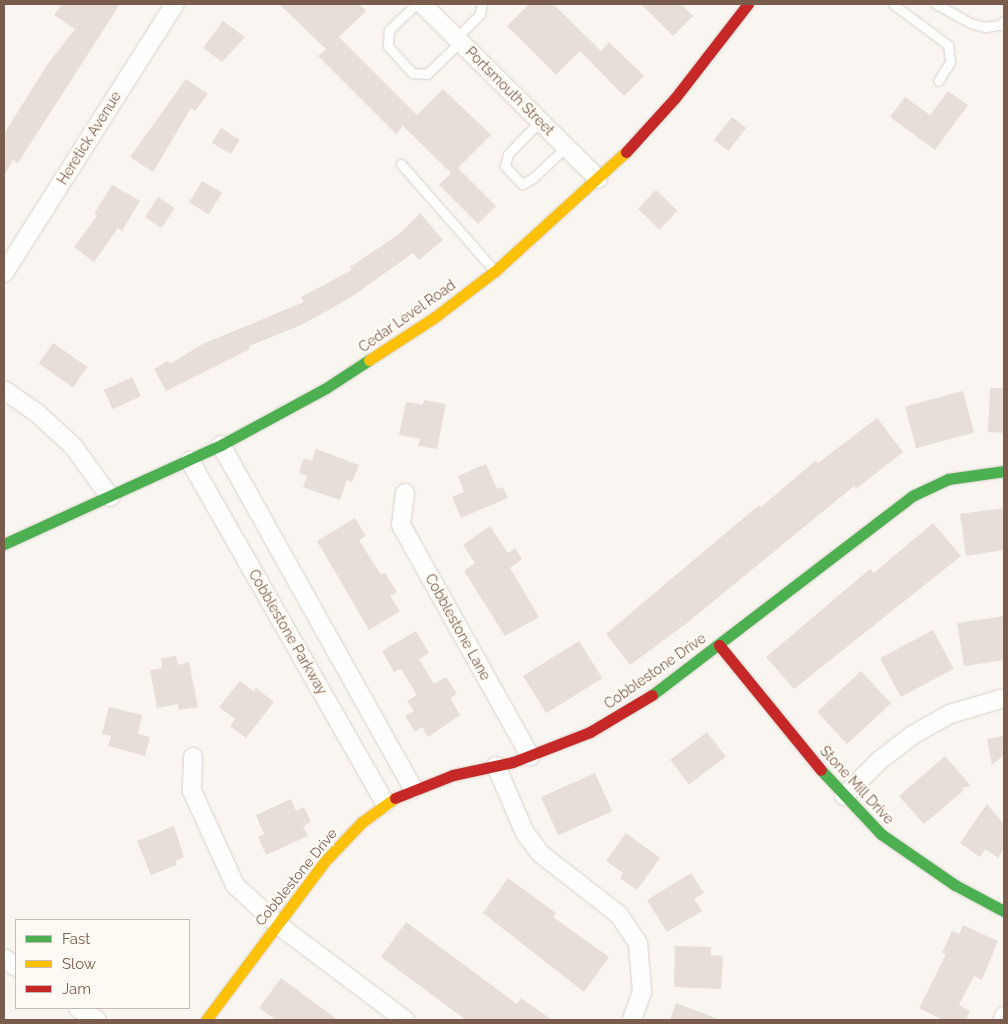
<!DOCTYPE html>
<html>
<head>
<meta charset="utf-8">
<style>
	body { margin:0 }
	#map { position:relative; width:1008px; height:1024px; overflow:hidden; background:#f9f5f0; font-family:Raleway,sans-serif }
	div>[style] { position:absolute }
	.building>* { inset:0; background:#e6ded7; transform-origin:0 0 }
	.roads { filter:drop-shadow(0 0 1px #d7d1cb) drop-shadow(0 0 1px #d7d1cb) }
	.lane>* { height:9px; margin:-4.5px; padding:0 4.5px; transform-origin:4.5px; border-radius:4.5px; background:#fefefd }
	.street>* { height:18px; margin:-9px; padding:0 9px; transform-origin:9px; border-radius:9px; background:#fefefd }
	.fast>* { height:11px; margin:-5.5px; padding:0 5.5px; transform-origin:5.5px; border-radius:5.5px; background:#4caf50 }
	.slow>* { height:11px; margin:-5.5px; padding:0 5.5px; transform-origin:5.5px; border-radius:5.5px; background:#ffc107 }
	.jam>* { height:11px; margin:-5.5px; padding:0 5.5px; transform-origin:5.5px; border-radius:5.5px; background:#c62828 }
	span { translate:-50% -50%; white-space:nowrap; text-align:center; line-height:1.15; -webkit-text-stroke:5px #fffaf3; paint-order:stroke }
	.street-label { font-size:14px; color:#7a5c4d }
	.frame { position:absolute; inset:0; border:5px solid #7a5c4d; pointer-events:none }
	.legend { position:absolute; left:15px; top:919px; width:175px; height:90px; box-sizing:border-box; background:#fffaf3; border:1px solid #cabbb1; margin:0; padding:6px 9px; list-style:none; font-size:15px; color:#7a5c4d }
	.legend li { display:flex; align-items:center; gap:10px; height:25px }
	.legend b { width:25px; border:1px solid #cabbb1 }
</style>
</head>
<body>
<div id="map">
	<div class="building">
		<i style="clip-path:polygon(62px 4px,120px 4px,18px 163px,13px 160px,4px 176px,4px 134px,47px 65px,75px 29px,54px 15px)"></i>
		<i style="clip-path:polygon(279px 4px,359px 4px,366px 11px,339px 37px,417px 115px,443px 89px,491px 135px,458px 168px,496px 206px,478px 224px,439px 185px,451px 173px,403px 126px,396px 134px,318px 56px,326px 49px)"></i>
		<i style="clip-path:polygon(529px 4px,553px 4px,601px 51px,609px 42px,644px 76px,624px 96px,580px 51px,556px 75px,507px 26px)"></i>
		<i style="clip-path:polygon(641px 4px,681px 4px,693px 16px,673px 36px)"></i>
		<i style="clip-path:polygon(223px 21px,245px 37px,222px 62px,203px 48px)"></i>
		<i style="clip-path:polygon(186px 79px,208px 94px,195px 111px,191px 108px,153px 172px,130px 157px)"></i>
		<i style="clip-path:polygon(948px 91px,968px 105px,935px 150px,890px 117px,905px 97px,930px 115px)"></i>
		<i style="left:732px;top:117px;width:18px;height:29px;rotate:38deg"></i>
		<i style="left:221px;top:128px;width:22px;height:17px;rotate:32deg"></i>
		<i style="left:202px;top:181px;width:23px;height:25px;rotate:31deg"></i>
		<i style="clip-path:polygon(112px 185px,140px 201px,122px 231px,118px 228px,94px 262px,74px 247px,97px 216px,94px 214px)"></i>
		<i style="left:656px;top:190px;width:30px;height:26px;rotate:44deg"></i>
		<i style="left:158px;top:197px;width:20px;height:24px;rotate:33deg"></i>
		<i style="clip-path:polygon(420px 213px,443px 240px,419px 260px,413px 253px,350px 298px,301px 325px,249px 346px,250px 349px,166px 391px,154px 369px,168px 361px,170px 364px,203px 344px,304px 302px,301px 297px,352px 270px,350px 267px,398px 235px)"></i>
		<i style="left:53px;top:343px;width:42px;height:25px;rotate:35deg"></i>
		<i style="left:132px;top:377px;width:21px;height:31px;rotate:65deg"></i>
		<i style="clip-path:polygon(990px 388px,1004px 388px,1004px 433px,988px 432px)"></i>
		<i style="left:963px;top:391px;width:43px;height:60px;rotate:75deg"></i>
		<i style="clip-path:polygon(424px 400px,446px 404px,437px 449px,418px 446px,420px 439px,399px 435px,406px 402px,423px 405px)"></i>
		<i style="clip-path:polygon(877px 418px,903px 452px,856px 489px,854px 486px,687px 623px,630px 665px,606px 634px,759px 505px,761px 507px,816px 460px,818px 463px)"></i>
		<i style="clip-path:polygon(316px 449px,359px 465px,352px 482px,347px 480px,340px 500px,303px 487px,307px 476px,299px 473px,304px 458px,312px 461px)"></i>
		<i style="clip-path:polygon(486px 464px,497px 489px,503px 487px,508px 498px,461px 518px,452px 497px,464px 492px,458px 476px)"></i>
		<i style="clip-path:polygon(1004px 508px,1004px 550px,966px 556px,960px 514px)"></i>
		<i style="clip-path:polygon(355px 518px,366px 536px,359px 540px,381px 575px,385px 573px,397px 592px,390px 596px,400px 611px,369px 630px,317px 541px)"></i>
		<i style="clip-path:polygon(933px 523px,961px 556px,794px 689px,766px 657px,870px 569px,874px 573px)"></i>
		<i style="clip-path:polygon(490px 526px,508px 553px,515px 548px,522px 559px,510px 568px,539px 617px,505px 636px,464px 571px,475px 563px,463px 545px)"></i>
		<i style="clip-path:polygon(1004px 616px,1004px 660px,964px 666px,957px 623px)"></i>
		<i style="left:933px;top:630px;width:44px;height:60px;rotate:62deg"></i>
		<i style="clip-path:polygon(416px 631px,429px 653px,419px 659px,434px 684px,446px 677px,457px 694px,450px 698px,460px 715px,428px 737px,422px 727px,415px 732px,405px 716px,414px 711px,407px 701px,417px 695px,401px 669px,394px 672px,382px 651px)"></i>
		<i style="left:579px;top:641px;width:44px;height:66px;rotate:58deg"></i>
		<i style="clip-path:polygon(176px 656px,178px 665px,189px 662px,198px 707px,179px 710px,178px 704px,157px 708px,150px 670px,162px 668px,161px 658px)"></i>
		<i style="left:861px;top:671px;width:44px;height:60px;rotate:47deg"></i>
		<i style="clip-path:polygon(240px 681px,254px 692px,256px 688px,274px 702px,246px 738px,230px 726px,235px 719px,219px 707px)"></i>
		<i style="clip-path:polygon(109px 707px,142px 715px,138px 734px,150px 737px,145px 756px,108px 746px,111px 736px,102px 734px)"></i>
		<i style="left:707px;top:732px;width:31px;height:46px;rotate:53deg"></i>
		<i style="clip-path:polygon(1004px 736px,1004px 755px,992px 765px,987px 739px)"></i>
		<i style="clip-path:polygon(945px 756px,971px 786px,961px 788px,964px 790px,924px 824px,899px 796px)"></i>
		<i style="left:595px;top:773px;width:42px;height:59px;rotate:66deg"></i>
		<i style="clip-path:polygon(291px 799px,296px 811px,304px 807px,311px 822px,303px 826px,308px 836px,266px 855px,258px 837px,264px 834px,256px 815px)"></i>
		<i style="clip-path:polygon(987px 804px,1004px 824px,1004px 848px,998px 858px,985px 849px,980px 857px,960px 843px)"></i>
		<i style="clip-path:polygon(174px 826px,184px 857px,176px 861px,177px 865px,151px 875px,137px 841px)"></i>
		<i style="clip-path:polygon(626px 833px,660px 858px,637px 890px,620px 878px,623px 873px,606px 861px)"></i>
		<i style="clip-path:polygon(691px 873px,704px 893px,694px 899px,702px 911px,667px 932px,647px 900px)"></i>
		<i style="clip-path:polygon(508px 878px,556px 913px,553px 917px,609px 957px,584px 992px,483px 913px)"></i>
		<i style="clip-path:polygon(406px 922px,517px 1004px,521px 998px,552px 1020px,466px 1020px,381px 957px)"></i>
		<i style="clip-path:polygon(963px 925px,998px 941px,982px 980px,974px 976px,959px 1005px,970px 1011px,966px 1020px,943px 1020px,919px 1008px,946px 954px,942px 953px,952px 931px,959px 934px)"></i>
		<i style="clip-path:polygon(675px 946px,711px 947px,711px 955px,723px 956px,721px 989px,674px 987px)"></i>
		<i style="clip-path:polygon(281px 978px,338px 1020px,276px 1020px,259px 1008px)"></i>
		<i style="clip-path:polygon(676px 1003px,718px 1019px,717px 1020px,670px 1020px)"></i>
	</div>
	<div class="roads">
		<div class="lane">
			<i style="left:416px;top:4px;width:37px;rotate:136deg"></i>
			<i style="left:389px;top:30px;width:16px;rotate:94deg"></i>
			<i style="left:388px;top:46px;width:36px;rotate:48deg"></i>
			<i style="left:412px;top:73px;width:15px;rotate:4deg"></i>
			<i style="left:427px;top:74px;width:46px;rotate:-44.1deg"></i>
			<i style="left:893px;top:4px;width:69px;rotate:36.7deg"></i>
			<i style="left:948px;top:45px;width:17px;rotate:83deg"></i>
			<i style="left:950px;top:62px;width:22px;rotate:122deg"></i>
			<i style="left:936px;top:4px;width:39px;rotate:29deg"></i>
			<i style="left:970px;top:23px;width:16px;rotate:15deg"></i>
			<i style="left:985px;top:27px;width:15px;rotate:-8deg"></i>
			<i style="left:1000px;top:25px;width:6px;rotate:-45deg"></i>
			<i style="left:456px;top:38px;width:34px;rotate:-45deg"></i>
			<i style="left:480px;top:14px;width:10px;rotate:-79deg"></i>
			<i style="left:540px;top:121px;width:46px;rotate:134.1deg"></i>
			<i style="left:508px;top:154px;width:12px;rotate:104deg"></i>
			<i style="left:505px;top:166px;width:25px;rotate:47deg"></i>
			<i style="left:522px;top:184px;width:13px;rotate:-29deg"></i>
			<i style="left:533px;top:178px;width:45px;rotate:-43.2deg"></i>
			<i style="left:401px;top:164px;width:140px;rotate:48.8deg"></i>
		</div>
		<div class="street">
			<i style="left:422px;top:4px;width:248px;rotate:44.8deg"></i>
			<i style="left:4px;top:273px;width:319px;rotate:-57.6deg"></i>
			<i style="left:4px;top:390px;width:40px;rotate:34.9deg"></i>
			<i style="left:37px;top:413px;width:49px;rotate:42.5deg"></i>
			<i style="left:73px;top:446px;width:63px;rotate:54deg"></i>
			<i style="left:221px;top:445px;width:394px;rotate:60.8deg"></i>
			<i style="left:190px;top:461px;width:394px;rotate:60.3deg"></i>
			<i style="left:405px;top:493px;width:32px;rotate:97deg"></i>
			<i style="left:401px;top:525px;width:265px;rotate:60.8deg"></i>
			<i style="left:193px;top:757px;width:34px;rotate:92deg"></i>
			<i style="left:192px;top:791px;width:103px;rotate:65.4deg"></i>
			<i style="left:235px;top:885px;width:57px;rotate:42.9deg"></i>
			<i style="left:277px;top:924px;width:160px;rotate:36.9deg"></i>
			<i style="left:496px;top:766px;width:73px;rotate:66.6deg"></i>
			<i style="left:525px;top:833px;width:26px;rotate:53deg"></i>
			<i style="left:541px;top:854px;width:99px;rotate:38deg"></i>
			<i style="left:619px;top:915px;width:34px;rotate:56deg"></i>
			<i style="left:638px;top:943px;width:49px;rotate:85.3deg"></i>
			<i style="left:642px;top:992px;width:30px;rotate:110deg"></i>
			<i style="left:844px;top:796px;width:51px;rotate:-45deg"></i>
			<i style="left:880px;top:760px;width:43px;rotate:-37.4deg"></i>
			<i style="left:914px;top:734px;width:41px;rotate:-29.1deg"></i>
			<i style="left:950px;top:714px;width:56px;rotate:-16.5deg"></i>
			<i style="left:4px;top:958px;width:15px;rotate:37deg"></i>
			<i style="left:78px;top:1008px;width:22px;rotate:32deg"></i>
			<i style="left:1003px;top:1020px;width:4px;rotate:-76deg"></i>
		</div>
		<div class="fast">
			<i style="left:4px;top:544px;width:239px;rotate:-24.5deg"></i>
			<i style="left:221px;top:445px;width:119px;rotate:-28.5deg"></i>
			<i style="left:326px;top:388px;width:51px;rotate:-33.1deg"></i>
			<i style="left:652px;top:695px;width:327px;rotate:-37.4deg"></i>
			<i style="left:912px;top:496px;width:40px;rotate:-25deg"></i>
			<i style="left:948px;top:479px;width:57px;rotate:-8.1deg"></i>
			<i style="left:821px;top:770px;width:88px;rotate:46.8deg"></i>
			<i style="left:881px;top:834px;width:90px;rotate:34.6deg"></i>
			<i style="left:955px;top:885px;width:55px;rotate:28deg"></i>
		</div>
		<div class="slow">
			<i style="left:369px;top:360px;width:79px;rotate:-33.1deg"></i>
			<i style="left:435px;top:317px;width:76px;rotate:-37.5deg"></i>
			<i style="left:495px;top:271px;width:177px;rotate:-42.3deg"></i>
			<i style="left:206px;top:1020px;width:197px;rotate:-53.2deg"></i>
			<i style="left:324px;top:862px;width:55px;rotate:-46.5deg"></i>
			<i style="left:362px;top:822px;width:41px;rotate:-36deg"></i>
		</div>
		<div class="jam">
			<i style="left:626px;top:152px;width:73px;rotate:-47.8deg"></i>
			<i style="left:675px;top:98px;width:119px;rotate:-52.2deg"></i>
			<i style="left:719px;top:645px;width:161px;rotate:50.8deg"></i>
			<i style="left:395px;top:798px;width:62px;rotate:-21.6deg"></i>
			<i style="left:453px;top:775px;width:61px;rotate:-12.2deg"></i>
			<i style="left:513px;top:762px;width:83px;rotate:-21.3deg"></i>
			<i style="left:590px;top:732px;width:72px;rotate:-30.8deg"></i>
		</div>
	</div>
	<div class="street-label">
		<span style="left:510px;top:91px;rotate:45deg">Portsmouth Street</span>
		<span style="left:89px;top:138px;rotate:-58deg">Heretick Avenue</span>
		<span style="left:407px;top:316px;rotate:-35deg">Cedar Level Road</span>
		<span style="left:458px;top:627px;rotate:61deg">Cobblestone Lane</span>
		<span style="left:288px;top:632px;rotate:60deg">Cobblestone Parkway</span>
		<span style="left:655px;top:671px;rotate:-35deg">Cobblestone Drive</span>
		<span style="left:857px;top:785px;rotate:47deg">Stone Mill Drive</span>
		<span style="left:296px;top:877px;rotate:-51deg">Cobblestone Drive</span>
	</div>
	<div class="frame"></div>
	<ul class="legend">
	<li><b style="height:6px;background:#4caf50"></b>Fast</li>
	<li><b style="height:6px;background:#ffc107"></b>Slow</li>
	<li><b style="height:6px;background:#c62828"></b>Jam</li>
	</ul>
</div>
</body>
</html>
